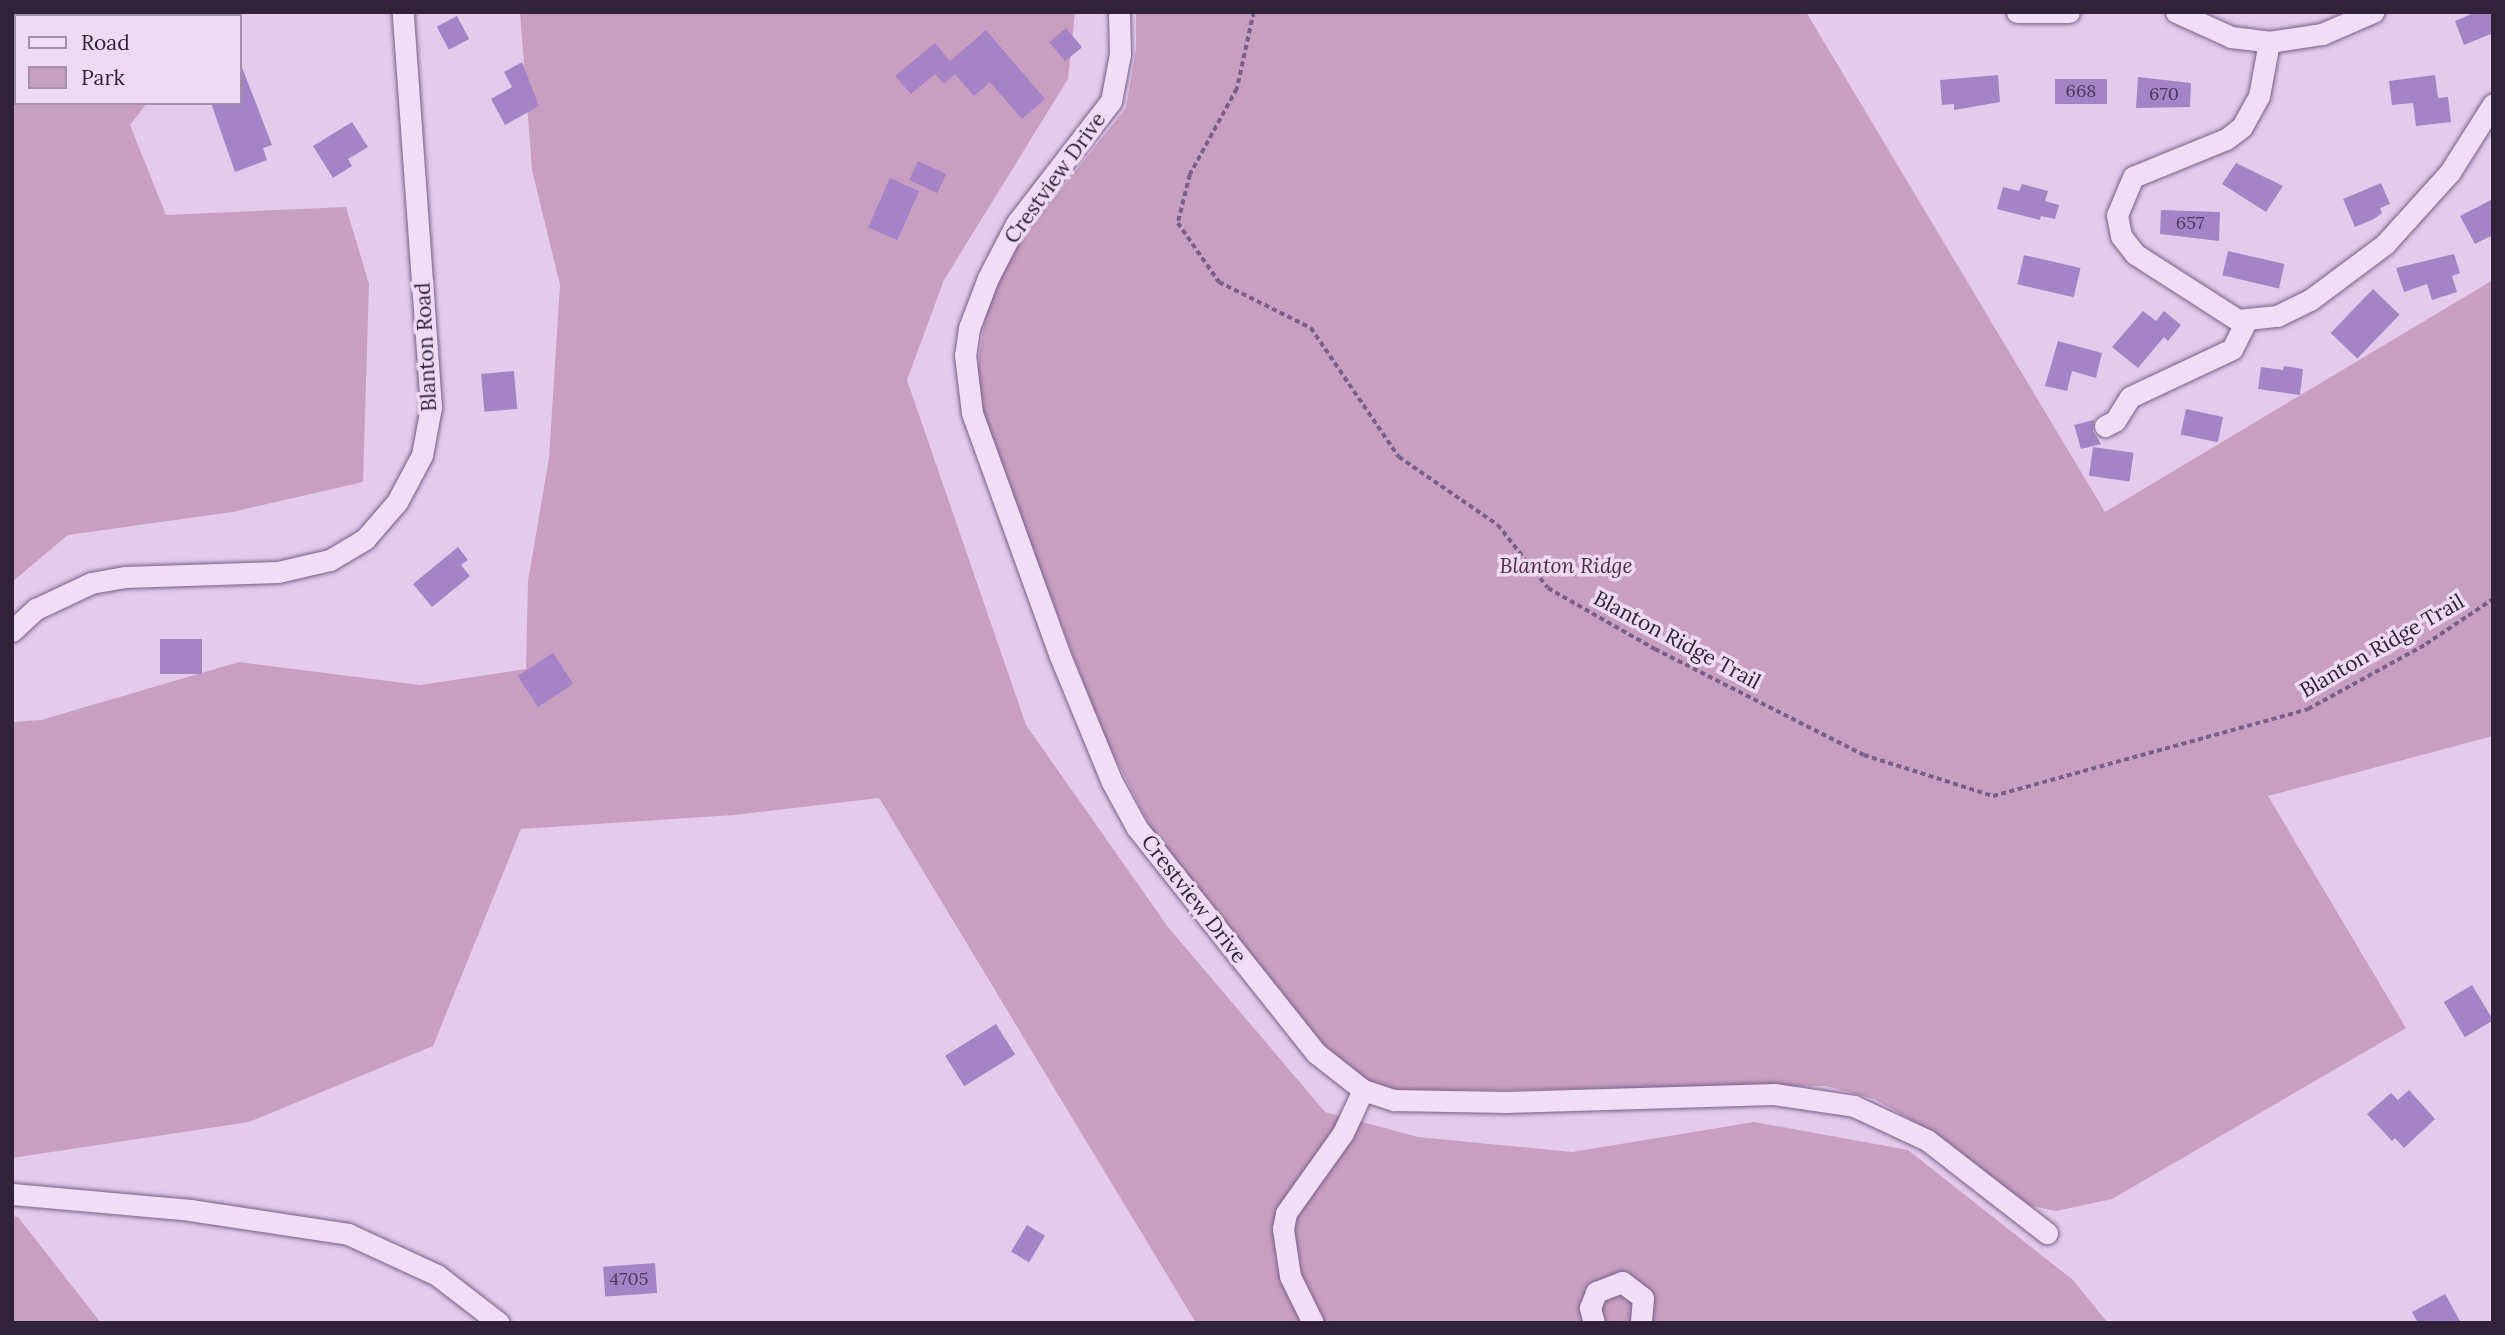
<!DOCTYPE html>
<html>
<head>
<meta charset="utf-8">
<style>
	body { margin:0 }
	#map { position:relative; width:2505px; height:1335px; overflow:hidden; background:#e4cbeb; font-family:Lora,serif }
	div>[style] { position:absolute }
	.green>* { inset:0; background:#c99fc1 }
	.building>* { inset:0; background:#a484c6; transform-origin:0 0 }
	.path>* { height:3.5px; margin-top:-1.75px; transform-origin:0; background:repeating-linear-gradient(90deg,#776087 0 5px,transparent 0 8.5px) }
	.roads { filter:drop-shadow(0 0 2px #776087) drop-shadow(0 0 2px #776087) }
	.minor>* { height:21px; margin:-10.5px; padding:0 10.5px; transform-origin:10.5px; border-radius:10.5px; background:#f1ddf6 }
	span { translate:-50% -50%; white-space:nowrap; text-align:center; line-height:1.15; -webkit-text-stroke:7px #eedaf3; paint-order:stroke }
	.number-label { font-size:18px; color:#4c3a5c }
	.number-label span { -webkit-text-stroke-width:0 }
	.street-label { font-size:21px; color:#2f2239 }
	.park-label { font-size:21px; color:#532b46; font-style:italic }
	.frame { position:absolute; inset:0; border:14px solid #2f2239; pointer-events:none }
	.legend { position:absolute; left:14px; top:14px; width:228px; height:91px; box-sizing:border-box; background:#eedaf3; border:2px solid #a290a9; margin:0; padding:9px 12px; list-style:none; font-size:21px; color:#2f2239 }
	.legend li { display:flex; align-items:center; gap:14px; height:35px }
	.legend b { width:35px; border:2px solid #a290a9 }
</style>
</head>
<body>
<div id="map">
	<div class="green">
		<i style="clip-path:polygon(12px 12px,212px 12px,213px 16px,16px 16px,16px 103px,147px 103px,130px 125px,166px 215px,346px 207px,369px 284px,363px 482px,232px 512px,68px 535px,12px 582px)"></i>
		<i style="clip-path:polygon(520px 12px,1075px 12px,1068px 79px,944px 280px,907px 380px,1026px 725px,1168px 927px,1325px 1112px,1418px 1137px,1572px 1152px,1754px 1122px,1908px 1150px,2073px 1280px,2108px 1323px,1196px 1323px,879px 798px,734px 815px,521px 829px,433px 1046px,249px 1122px,12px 1158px,12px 722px,41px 720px,239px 662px,420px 685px,526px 669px,528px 581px,549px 458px,560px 285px,532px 170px)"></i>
		<i style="clip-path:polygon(1136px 12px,1806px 12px,2105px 512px,2493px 280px,2493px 736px,2268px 796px,2406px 1028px,2112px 1199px,2056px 1211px,2027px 1205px,1940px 1136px,1874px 1099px,1826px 1086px,1427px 1091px,1386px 1089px,1362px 1081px,1312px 1035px,1154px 834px,1103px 734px,983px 418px,975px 384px,986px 310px,1013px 250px,1126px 108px,1136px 49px)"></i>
		<i style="clip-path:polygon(12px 1216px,18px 1217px,101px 1323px,12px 1323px)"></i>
	</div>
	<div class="building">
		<i style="clip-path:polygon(2476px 12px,2493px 12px,2493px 33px,2464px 45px,2455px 21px)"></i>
		<i style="left:457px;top:16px;width:26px;height:23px;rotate:62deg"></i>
		<i style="left:1066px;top:28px;width:25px;height:22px;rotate:50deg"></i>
		<i style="clip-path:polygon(986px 30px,1045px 99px,1022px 119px,990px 82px,974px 96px,955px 74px,944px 84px,935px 74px,911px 94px,895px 76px,935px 43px,950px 61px)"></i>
		<i style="clip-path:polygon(240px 62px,272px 145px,263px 148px,267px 160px,235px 172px,211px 103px,240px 103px)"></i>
		<i style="clip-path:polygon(522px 62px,539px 106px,505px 125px,491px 99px,512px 87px,504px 72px)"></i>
		<i style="clip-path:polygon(1998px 75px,2000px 102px,1954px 110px,1954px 104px,1942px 105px,1940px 80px)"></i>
		<i style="clip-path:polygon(2435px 75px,2438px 98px,2448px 97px,2451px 122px,2416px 126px,2413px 103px,2392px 105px,2389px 81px)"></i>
		<i style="clip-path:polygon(2138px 77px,2191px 83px,2190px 107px,2136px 108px)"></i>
		<i style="left:2055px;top:79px;width:52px;height:25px"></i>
		<i style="clip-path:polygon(352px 122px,368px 147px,348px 159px,352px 166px,333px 178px,313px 146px)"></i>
		<i style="left:918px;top:161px;width:31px;height:21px;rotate:25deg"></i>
		<i style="clip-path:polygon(2236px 163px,2283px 186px,2266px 212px,2222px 184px)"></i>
		<i style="left:890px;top:178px;width:32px;height:54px;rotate:24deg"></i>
		<i style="clip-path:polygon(2381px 183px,2390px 204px,2380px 208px,2382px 213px,2374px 219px,2355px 227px,2343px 199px)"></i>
		<i style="clip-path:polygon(2022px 184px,2048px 191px,2045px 201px,2059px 205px,2055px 219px,2041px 216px,2040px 220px,1997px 209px,2003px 187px,2019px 191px)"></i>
		<i style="clip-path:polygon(2493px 199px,2493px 235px,2475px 244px,2460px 216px)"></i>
		<i style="clip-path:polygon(2161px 210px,2220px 212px,2219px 241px,2160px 234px)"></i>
		<i style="left:2228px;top:251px;width:58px;height:25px;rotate:13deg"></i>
		<i style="clip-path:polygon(2454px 254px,2460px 273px,2452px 276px,2457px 292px,2432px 300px,2427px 284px,2404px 292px,2396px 268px)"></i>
		<i style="left:2024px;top:255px;width:58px;height:30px;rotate:13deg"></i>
		<i style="left:2373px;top:289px;width:37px;height:61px;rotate:44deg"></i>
		<i style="clip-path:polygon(2143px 311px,2156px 321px,2164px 311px,2181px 325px,2168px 341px,2164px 337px,2138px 368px,2112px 347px)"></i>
		<i style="clip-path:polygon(2058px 341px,2102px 353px,2096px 378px,2072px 371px,2067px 391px,2045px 386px)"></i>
		<i style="clip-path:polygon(2284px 366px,2303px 369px,2300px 395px,2258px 389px,2261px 367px,2283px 370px)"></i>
		<i style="left:514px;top:371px;width:38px;height:33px;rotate:85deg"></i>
		<i style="left:2186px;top:409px;width:38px;height:26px;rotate:12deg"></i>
		<i style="clip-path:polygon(2094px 420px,2093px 431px,2101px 444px,2081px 449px,2074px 425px)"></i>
		<i style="left:2093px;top:447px;width:41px;height:29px;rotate:8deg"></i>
		<i style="clip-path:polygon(458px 547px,468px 560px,461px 565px,470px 576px,432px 607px,413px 584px)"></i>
		<i style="left:160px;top:639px;width:42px;height:35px"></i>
		<i style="left:553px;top:653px;width:37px;height:42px;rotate:57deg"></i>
		<i style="left:2472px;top:985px;width:41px;height:33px;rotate:59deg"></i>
		<i style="left:996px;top:1024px;width:36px;height:60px;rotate:58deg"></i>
		<i style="clip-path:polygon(2409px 1090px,2435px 1119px,2404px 1148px,2395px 1138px,2392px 1141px,2367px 1114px,2391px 1093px,2398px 1100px)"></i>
		<i style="left:1027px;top:1225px;width:21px;height:31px;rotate:31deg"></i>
		<i style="left:655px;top:1263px;width:30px;height:52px;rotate:86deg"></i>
		<i style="clip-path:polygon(2445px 1294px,2461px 1323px,2418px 1323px,2412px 1312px)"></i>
	</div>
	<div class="path">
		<i style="left:1254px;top:12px;width:79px;rotate:102.4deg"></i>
		<i style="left:1237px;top:89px;width:98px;rotate:118.7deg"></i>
		<i style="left:1190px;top:175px;width:49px;rotate:104deg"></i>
		<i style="left:1178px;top:223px;width:72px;rotate:55.2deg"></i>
		<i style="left:1219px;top:282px;width:103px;rotate:26.6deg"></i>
		<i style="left:1311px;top:328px;width:156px;rotate:55.7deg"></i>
		<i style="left:1399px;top:457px;width:120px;rotate:34.5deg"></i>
		<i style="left:1498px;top:525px;width:80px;rotate:51.6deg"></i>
		<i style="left:1548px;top:588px;width:123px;rotate:29.7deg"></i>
		<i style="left:1655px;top:649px;width:234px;rotate:26.9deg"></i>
		<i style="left:1864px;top:755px;width:135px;rotate:17.6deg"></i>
		<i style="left:1993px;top:796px;width:327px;rotate:-15.4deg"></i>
		<i style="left:2308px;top:709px;width:135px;rotate:-28.8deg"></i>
		<i style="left:2426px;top:644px;width:81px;rotate:-33.9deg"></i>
	</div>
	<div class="roads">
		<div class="minor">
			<i style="left:1119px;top:12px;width:42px;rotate:88.6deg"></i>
			<i style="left:1120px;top:54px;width:48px;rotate:100.8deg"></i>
			<i style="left:1111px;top:101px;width:155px;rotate:127.7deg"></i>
			<i style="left:1016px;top:224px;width:61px;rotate:117.4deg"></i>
			<i style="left:988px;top:278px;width:53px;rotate:110.8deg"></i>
			<i style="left:969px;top:328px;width:27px;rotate:98deg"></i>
			<i style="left:965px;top:355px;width:58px;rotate:83.1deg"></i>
			<i style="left:972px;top:413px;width:258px;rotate:70.1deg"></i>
			<i style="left:1060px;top:656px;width:136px;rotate:67.6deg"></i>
			<i style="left:1112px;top:782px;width:52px;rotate:61.5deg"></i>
			<i style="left:1137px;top:828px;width:288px;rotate:51.5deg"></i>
			<i style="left:1316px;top:1053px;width:60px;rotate:38.2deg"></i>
			<i style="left:1363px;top:1090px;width:33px;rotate:18deg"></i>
			<i style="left:1394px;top:1100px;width:112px;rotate:1deg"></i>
			<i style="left:1506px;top:1102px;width:268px;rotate:-1.7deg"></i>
			<i style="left:1774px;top:1094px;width:81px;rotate:8.5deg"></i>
			<i style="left:1854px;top:1106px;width:81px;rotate:25deg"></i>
			<i style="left:1927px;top:1140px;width:152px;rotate:37.8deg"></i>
			<i style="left:2017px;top:12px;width:52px"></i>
			<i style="left:2176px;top:12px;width:60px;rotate:24.4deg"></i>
			<i style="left:2231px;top:37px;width:38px;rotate:7deg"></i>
			<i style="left:2269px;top:42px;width:54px;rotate:-8.6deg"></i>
			<i style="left:2322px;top:34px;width:56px;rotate:-23.3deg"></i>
			<i style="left:2269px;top:42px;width:55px;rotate:100.5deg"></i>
			<i style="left:2259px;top:96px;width:35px;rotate:119deg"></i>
			<i style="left:2242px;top:127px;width:20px;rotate:143deg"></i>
			<i style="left:2226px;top:139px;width:100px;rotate:157.8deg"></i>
			<i style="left:2133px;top:177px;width:41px;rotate:112.8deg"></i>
			<i style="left:2117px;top:215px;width:21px;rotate:79deg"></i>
			<i style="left:2121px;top:236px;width:23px;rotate:52deg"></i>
			<i style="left:2135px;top:254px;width:122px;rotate:32.7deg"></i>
			<i style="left:2238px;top:320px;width:39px;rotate:-6deg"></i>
			<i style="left:2277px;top:316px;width:37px;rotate:-26deg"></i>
			<i style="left:2310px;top:300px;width:94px;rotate:-36.7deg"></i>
			<i style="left:2385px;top:244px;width:97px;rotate:-47.9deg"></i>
			<i style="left:2450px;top:172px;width:80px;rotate:-57.7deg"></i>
			<i style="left:2105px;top:426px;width:11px;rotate:-27deg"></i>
			<i style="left:2115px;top:421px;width:28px;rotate:-58deg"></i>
			<i style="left:2130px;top:397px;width:113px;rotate:-25.2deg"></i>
			<i style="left:2232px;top:349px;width:33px;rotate:-63deg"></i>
			<i style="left:12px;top:631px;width:33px;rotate:-43deg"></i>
			<i style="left:36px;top:609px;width:61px;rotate:-25.3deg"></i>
			<i style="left:91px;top:583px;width:35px;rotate:-10deg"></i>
			<i style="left:125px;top:577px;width:153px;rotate:-1.9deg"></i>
			<i style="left:278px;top:572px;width:53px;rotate:-13deg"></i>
			<i style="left:330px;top:560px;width:41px;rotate:-31deg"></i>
			<i style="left:365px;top:539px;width:49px;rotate:-49.1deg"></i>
			<i style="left:397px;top:502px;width:53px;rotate:-62deg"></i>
			<i style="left:422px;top:455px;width:49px;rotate:-79.4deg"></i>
			<i style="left:431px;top:407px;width:396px;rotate:-94.1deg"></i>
			<i style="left:12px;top:1194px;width:179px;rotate:5.1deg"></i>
			<i style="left:190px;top:1210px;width:160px;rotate:8.6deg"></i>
			<i style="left:348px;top:1234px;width:98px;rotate:24.7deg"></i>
			<i style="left:437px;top:1275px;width:78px;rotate:37.7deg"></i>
			<i style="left:1313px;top:1323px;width:52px;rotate:-116.1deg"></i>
			<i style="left:1290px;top:1276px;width:48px;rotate:-98.5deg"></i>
			<i style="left:1283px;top:1229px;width:16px;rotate:-79deg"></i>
			<i style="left:1286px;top:1213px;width:98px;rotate:-54.5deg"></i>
			<i style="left:1343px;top:1133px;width:47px;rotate:-65.1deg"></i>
			<i style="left:1594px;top:1323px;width:16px;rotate:-105deg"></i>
			<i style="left:1590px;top:1308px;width:17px;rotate:-69deg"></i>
			<i style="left:1596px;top:1292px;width:28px;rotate:-21deg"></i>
			<i style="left:1622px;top:1282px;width:26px;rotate:37deg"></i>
			<i style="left:1643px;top:1298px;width:25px;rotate:95deg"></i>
		</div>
	</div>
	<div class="number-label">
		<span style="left:2081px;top:91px">668</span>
		<span style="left:2164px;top:94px">670</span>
		<span style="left:2190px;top:223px">657</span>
		<span style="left:629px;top:1279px">4705</span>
	</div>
	<div class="street-label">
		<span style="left:1055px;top:178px;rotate:-54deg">Crestview Drive</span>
		<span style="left:426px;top:347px;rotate:-93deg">Blanton Road</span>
		<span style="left:1677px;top:640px;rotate:28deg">Blanton Ridge Trail</span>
		<span style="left:2382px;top:646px;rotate:-30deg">Blanton Ridge Trail</span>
		<span style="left:1194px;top:899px;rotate:52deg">Crestview Drive</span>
	</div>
	<div class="park-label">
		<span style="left:1566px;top:566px">Blanton Ridge</span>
	</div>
	<div class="frame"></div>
	<ul class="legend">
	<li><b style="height:9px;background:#f1ddf6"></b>Road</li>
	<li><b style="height:19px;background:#c99fc1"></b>Park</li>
	</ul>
</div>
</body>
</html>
